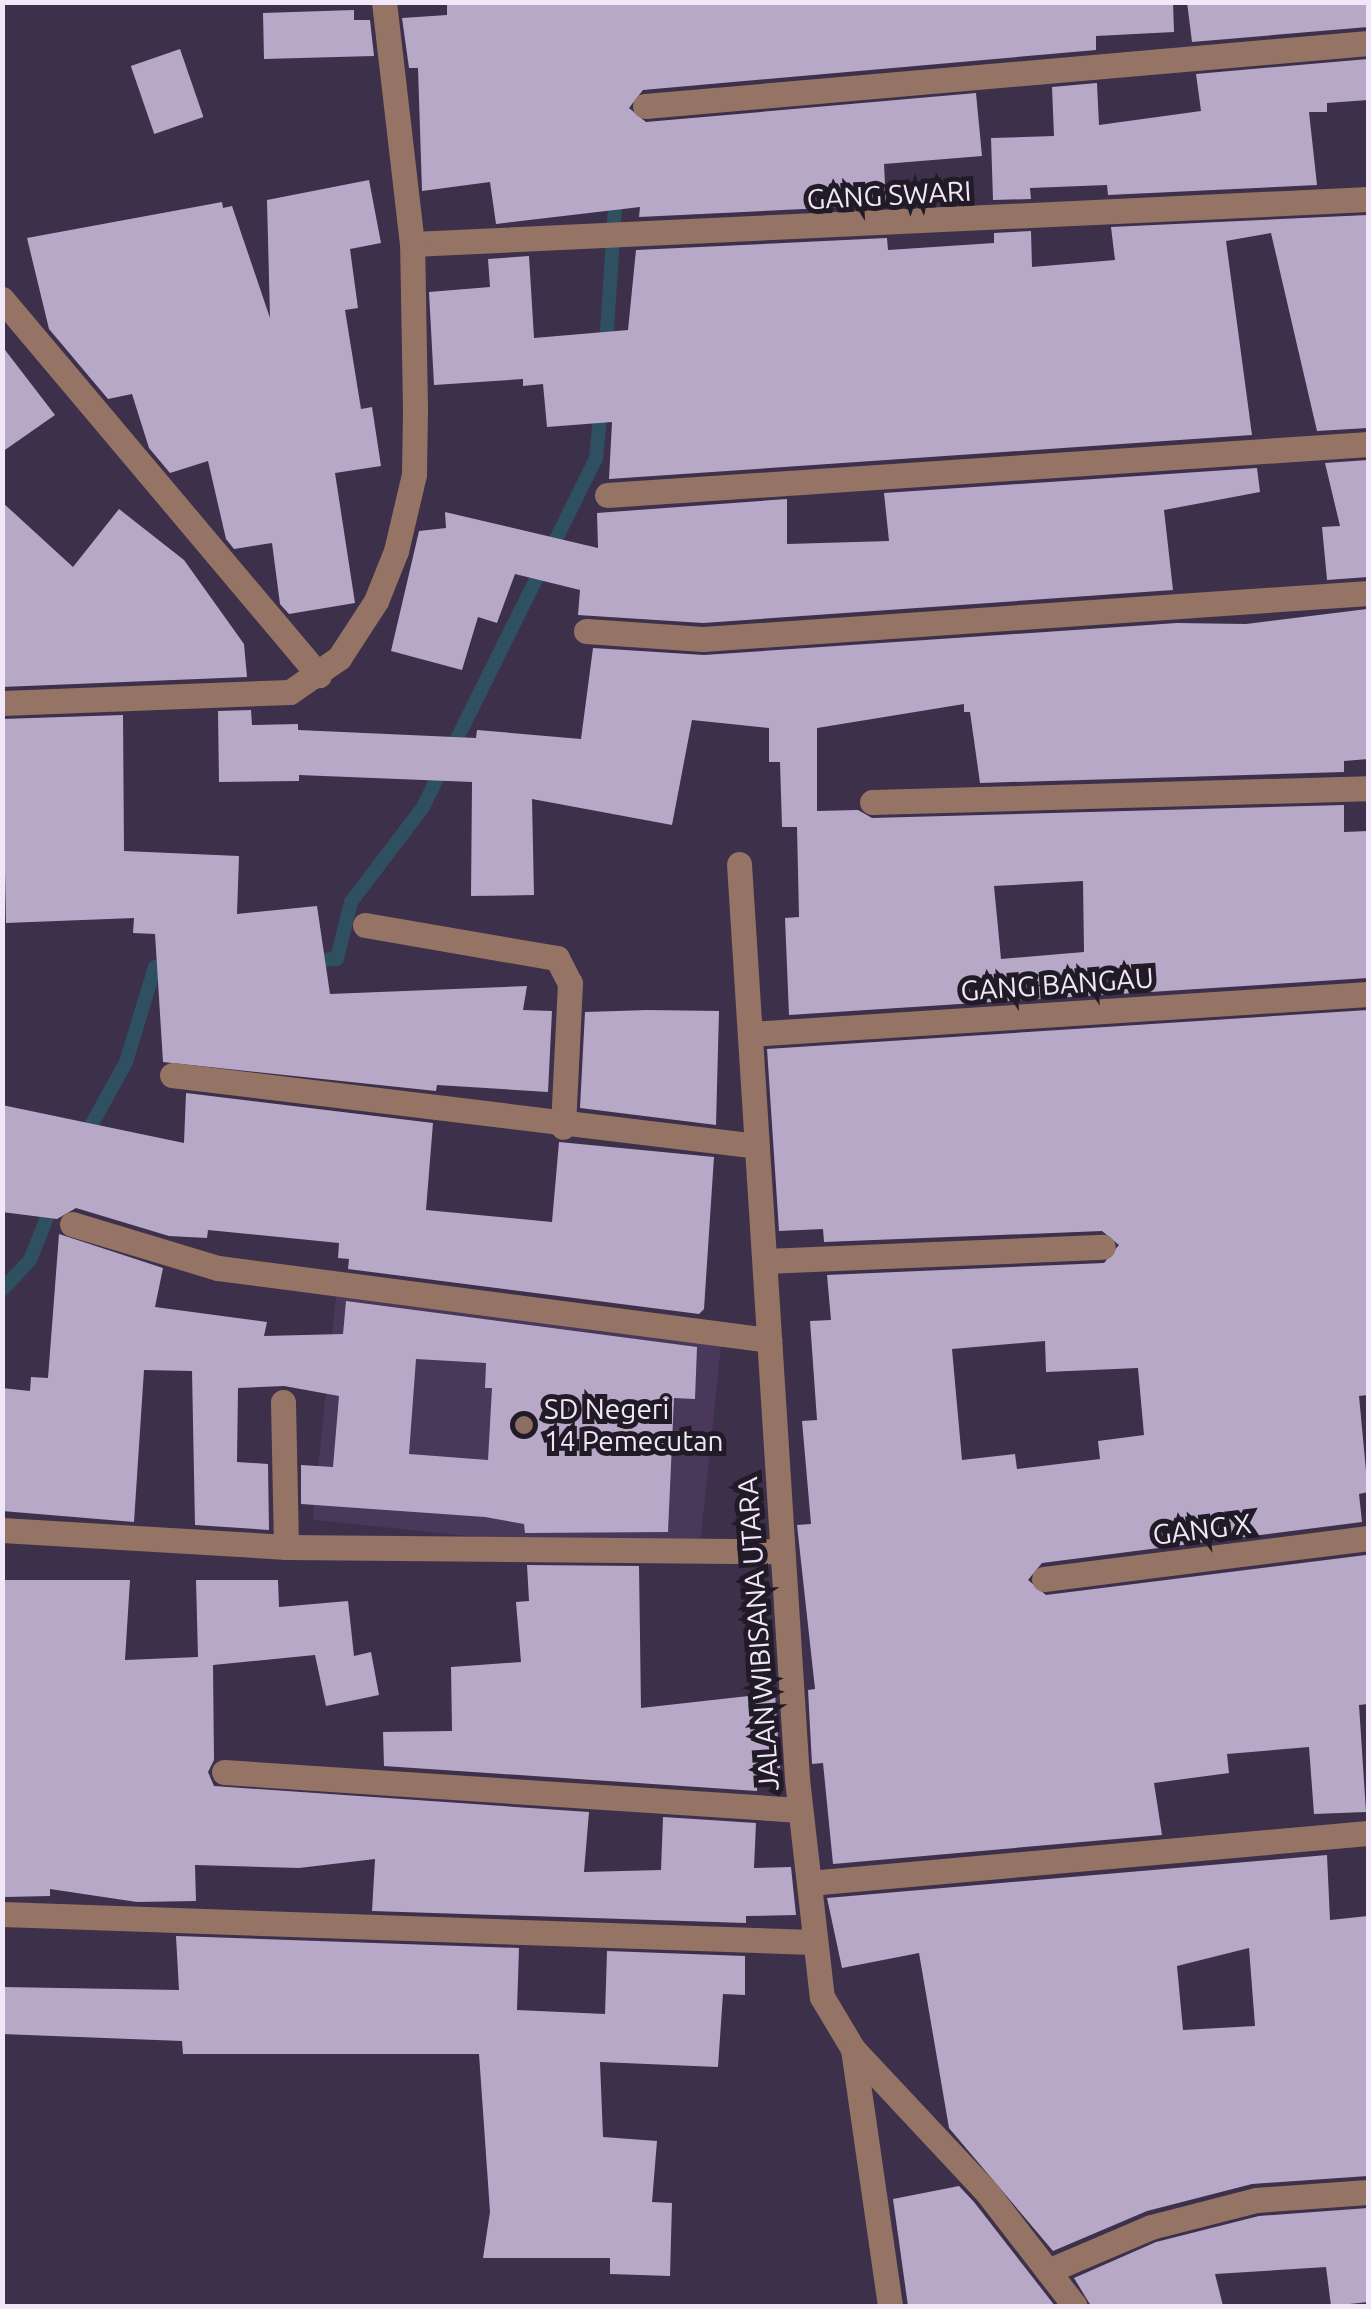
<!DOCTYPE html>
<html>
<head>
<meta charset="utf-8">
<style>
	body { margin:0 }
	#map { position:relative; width:1371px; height:2309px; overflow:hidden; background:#3d304b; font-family:Ubuntu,sans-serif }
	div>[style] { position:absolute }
	.built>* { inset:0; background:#493859; transform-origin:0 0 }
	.stream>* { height:14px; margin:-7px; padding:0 7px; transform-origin:7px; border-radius:7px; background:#2e5061 }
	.building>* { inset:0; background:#b7a8c8; transform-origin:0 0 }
	.minor>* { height:25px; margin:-12.5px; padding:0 12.5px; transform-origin:12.5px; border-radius:12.5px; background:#967465 }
	.dots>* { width:28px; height:28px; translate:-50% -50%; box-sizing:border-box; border:5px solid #211b27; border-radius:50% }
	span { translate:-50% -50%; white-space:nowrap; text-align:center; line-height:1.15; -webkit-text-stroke:10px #211b27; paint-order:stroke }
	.street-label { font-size:28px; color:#f0e7f9 }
	.poi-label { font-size:28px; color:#f0e7f9 }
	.left { translate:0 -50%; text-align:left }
	.frame { position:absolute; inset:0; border:5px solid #f0e7f9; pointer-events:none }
</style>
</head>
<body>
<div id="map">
	<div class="built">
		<i style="left:337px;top:1287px;width:388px;height:234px;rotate:6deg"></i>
	</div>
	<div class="stream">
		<i style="left:606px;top:346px;width:153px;rotate:-86.3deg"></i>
		<i style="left:307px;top:961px;width:30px;rotate:-4deg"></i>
		<i style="left:337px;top:959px;width:59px;rotate:-76.2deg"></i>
		<i style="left:351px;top:902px;width:119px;rotate:-52.8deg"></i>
		<i style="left:423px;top:807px;width:390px;rotate:-63.6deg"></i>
		<i style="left:596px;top:458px;width:51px;rotate:-84.4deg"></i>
		<i style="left:83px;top:1140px;width:89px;rotate:-61.1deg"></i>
		<i style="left:126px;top:1062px;width:99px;rotate:-73deg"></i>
		<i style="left:155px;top:967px;width:20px"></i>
		<i style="left:2px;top:1290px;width:41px;rotate:-47deg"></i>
		<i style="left:30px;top:1260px;width:65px;rotate:-68.2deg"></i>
	</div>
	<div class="building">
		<i style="clip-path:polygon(447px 2px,1173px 2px,1174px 32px,1096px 36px,1096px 50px,643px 90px,629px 108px,646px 122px,976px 93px,982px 156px,884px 164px,886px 205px,639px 217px,640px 207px,496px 224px,490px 182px,422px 191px,418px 68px,409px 68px,402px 18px,447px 15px)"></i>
		<i style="clip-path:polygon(1187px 2px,1368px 2px,1368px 27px,1192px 42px)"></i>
		<i style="clip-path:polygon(354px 10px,354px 20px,370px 20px,374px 56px,264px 59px,263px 13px)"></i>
		<i style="left:180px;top:49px;width:72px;height:52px;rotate:71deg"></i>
		<i style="clip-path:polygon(1368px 59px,1368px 100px,1327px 103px,1327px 112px,1309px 112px,1317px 185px,1108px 195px,1107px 185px,1030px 188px,1031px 199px,993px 200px,991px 138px,1054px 136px,1052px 87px,1097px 83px,1099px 125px,1201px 111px,1196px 74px)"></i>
		<i style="clip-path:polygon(369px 180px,381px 243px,350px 249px,358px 308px,345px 310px,361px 409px,372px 407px,381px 466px,335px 473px,355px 603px,289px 614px,280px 604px,272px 543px,234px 549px,226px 539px,208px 461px,170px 473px,149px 448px,132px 394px,108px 399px,49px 329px,27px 238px,222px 202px,223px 208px,232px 206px,270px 318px,267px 200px)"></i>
		<i style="clip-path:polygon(1368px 215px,1368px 428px,1317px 431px,1271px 233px,1226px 241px,1252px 435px,609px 479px,612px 422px,547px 427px,543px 384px,523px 386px,523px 379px,434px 385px,429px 292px,490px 287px,488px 259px,529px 256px,534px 338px,628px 330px,636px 250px,887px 238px,888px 250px,994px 243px,994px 233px,1031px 231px,1032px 267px,1115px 260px,1111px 227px)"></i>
		<i style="clip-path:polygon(2px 346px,55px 415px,2px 452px)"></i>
		<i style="clip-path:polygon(1368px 460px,1368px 577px,1327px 580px,1322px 527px,1340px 526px,1325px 463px)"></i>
		<i style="clip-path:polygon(1257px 468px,1260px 492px,1164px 510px,1173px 590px,703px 623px,578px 615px,580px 590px,515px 574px,497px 623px,478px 617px,462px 670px,391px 651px,419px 531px,446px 528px,445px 512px,598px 548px,597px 513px,787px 499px,787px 544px,889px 541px,884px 493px)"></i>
		<i style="clip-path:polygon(2px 502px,73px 567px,119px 509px,184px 560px,244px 644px,247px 677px,2px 687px)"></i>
		<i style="clip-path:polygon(evenodd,1367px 609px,1368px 759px,1344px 761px,1344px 772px,980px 783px,970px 712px,964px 712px,964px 704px,817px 728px,817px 811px,858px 810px,872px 818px,1344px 805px,1344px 832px,1368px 831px,1368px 978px,789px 1015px,785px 918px,799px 917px,797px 827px,782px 827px,780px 762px,769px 762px,769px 728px,692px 720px,672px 825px,532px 799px,534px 895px,471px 896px,472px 782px,299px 775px,299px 781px,219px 782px,218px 711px,251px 710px,252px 725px,298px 724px,298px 730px,476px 738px,477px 730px,581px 739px,593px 648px,704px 655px,1177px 623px,1246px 624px,1367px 609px,1083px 881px,1084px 952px,1001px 959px,994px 886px,1083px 881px)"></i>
		<i style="clip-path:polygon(123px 715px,124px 851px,239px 856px,237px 914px,317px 906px,330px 994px,527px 986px,523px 1010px,552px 1011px,548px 1092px,437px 1085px,436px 1091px,163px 1062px,155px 934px,133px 933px,134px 918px,6px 923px,2px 719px)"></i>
		<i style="clip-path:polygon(648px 1010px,719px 1011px,716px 1125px,580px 1108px,585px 1012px)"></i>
		<i style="clip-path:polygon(evenodd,1368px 1010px,1368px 1395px,1359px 1396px,1368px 1492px,1359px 1494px,1362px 1522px,1042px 1563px,1028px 1580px,1046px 1595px,1366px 1555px,1368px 1704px,1359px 1705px,1366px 1812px,1314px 1814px,1309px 1747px,1227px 1754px,1229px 1773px,1154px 1783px,1162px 1835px,833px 1864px,823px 1763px,812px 1764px,808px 1690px,815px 1689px,797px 1525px,811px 1524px,802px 1421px,817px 1420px,810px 1321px,831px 1320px,827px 1275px,1104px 1263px,1119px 1245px,1102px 1231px,824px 1242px,823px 1229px,779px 1231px,767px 1049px,1368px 1010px,1045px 1341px,1046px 1372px,1138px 1368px,1144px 1435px,1098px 1441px,1100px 1459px,1017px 1469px,1015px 1454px,962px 1460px,952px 1349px,1045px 1341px)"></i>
		<i style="clip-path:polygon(186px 1093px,433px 1123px,426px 1210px,552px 1222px,559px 1142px,714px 1157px,704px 1309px,699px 1314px,348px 1269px,349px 1259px,338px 1258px,339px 1243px,208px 1230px,207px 1238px,169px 1236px,76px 1208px,57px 1219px,2px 1212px,2px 1105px,184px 1143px)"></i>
		<i style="clip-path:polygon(evenodd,59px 1234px,163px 1268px,155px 1307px,267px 1322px,264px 1336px,343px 1334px,346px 1301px,697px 1347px,695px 1399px,674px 1398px,668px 1532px,525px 1533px,524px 1524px,485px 1517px,301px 1504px,301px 1465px,333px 1467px,339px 1396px,284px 1386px,238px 1388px,237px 1462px,268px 1464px,269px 1530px,195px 1525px,192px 1371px,144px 1370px,134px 1522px,2px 1511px,2px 1388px,30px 1391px,31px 1377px,48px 1378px,59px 1234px,416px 1359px,486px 1363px,485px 1388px,492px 1388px,488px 1460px,409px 1454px,416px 1359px)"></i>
		<i style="clip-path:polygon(527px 1565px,639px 1566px,641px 1708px,775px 1693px,780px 1768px,758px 1770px,757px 1791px,384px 1766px,383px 1732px,452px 1731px,451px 1667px,521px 1662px,516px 1602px,529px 1601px)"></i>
		<i style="clip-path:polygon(2px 1580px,130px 1580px,125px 1660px,198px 1657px,196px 1580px,278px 1580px,279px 1607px,348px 1601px,354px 1656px,371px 1652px,379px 1695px,326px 1706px,315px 1655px,213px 1665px,214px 1760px,208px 1772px,214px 1786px,589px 1812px,584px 1872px,661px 1870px,663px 1817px,756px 1823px,754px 1868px,791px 1867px,796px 1915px,746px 1916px,746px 1923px,372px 1911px,375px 1859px,299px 1868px,195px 1865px,196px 1901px,137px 1902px,50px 1889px,50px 1896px,5px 1897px)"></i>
		<i style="clip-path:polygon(evenodd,1327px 1855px,1330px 1920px,1368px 1916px,1368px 2176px,1252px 2184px,1147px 2211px,1053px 2251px,949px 2128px,919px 1953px,842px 1968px,827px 1898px,1327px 1855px,1249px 1948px,1255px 2026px,1183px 2030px,1177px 1966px,1249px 1948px)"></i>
		<i style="clip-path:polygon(176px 1936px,519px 1948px,517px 2010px,605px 2014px,607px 1951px,745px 1956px,745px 1995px,723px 1994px,718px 2067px,600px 2062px,603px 2137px,657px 2141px,652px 2202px,672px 2203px,670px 2276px,610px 2274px,610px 2258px,483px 2258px,490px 2212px,479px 2054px,183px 2054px,182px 2041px,2px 2034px,2px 1987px,179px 1990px)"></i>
		<i style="clip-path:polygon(959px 2186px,974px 2202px,1055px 2306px,908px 2306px,893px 2199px)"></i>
		<i style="clip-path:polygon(1368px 2208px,1368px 2302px,1331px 2306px,1326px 2267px,1215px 2274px,1223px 2306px,1091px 2306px,1074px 2278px,1156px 2242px,1259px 2216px)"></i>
	</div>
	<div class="minor">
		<i style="left:645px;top:106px;width:726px;rotate:-4.98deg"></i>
		<i style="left:412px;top:244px;width:957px;rotate:-2.69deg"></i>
		<i style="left:2px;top:299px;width:492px;rotate:49.9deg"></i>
		<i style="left:607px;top:495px;width:763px;rotate:-3.83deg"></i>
		<i style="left:586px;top:631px;width:117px;rotate:3.9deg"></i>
		<i style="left:703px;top:639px;width:667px;rotate:-3.96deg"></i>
		<i style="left:2px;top:703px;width:288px;rotate:-2.2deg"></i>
		<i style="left:290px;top:692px;width:60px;rotate:-34.8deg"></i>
		<i style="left:339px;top:658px;width:68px;rotate:-57deg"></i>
		<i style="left:376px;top:601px;width:54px;rotate:-68.2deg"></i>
		<i style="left:396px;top:551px;width:79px;rotate:-76.8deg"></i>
		<i style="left:414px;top:474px;width:65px;rotate:-89.1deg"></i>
		<i style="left:415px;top:409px;width:165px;rotate:-91deg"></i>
		<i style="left:412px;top:244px;width:244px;rotate:-96.6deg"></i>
		<i style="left:872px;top:802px;width:496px;rotate:-1.6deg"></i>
		<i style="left:739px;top:864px;width:917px;rotate:86.37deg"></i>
		<i style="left:797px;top:1779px;width:219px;rotate:83.5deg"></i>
		<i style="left:822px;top:1997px;width:61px;rotate:59.2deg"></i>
		<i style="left:853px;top:2049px;width:195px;rotate:46.9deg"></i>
		<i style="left:986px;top:2191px;width:145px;rotate:52.3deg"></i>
		<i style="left:365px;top:925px;width:195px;rotate:9.8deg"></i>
		<i style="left:557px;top:958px;width:28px;rotate:63deg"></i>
		<i style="left:570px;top:983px;width:144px;rotate:92.8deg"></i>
		<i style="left:750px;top:1034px;width:619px;rotate:-3.7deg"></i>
		<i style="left:172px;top:1075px;width:589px;rotate:6.92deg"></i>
		<i style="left:72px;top:1224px;width:152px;rotate:16.8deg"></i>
		<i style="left:218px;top:1268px;width:556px;rotate:7.44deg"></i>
		<i style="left:765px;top:1261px;width:338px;rotate:-2.4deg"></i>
		<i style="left:283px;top:1402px;width:145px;rotate:88.8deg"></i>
		<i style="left:2px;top:1530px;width:285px;rotate:3.4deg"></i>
		<i style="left:286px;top:1547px;width:495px;rotate:0.5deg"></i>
		<i style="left:1044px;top:1579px;width:327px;rotate:-7.2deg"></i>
		<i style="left:224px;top:1772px;width:577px;rotate:3.77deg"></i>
		<i style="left:809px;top:1883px;width:561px;rotate:-5.11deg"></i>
		<i style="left:2px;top:1914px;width:811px;rotate:1.98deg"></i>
		<i style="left:853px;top:2049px;width:260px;rotate:81.8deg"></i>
		<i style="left:1048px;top:2271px;width:112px;rotate:-23.1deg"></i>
		<i style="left:1151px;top:2227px;width:108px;rotate:-14.4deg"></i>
		<i style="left:1256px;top:2200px;width:112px;rotate:-4.1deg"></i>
	</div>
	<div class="dots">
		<i style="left:524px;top:1425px;background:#8d6e63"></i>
	</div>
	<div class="street-label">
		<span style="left:889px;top:195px;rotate:-3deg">GANG SWARI</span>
		<span style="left:1057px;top:984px;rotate:-4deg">GANG BANGAU</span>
		<span style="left:1202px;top:1529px;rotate:-7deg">GANG X</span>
		<span style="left:758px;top:1634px;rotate:-94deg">JALAN WIBISANA UTARA</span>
	</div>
	<div class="poi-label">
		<span class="left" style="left:544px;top:1425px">SD Negeri<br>14 Pemecutan</span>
	</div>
	<div class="frame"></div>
</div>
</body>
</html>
